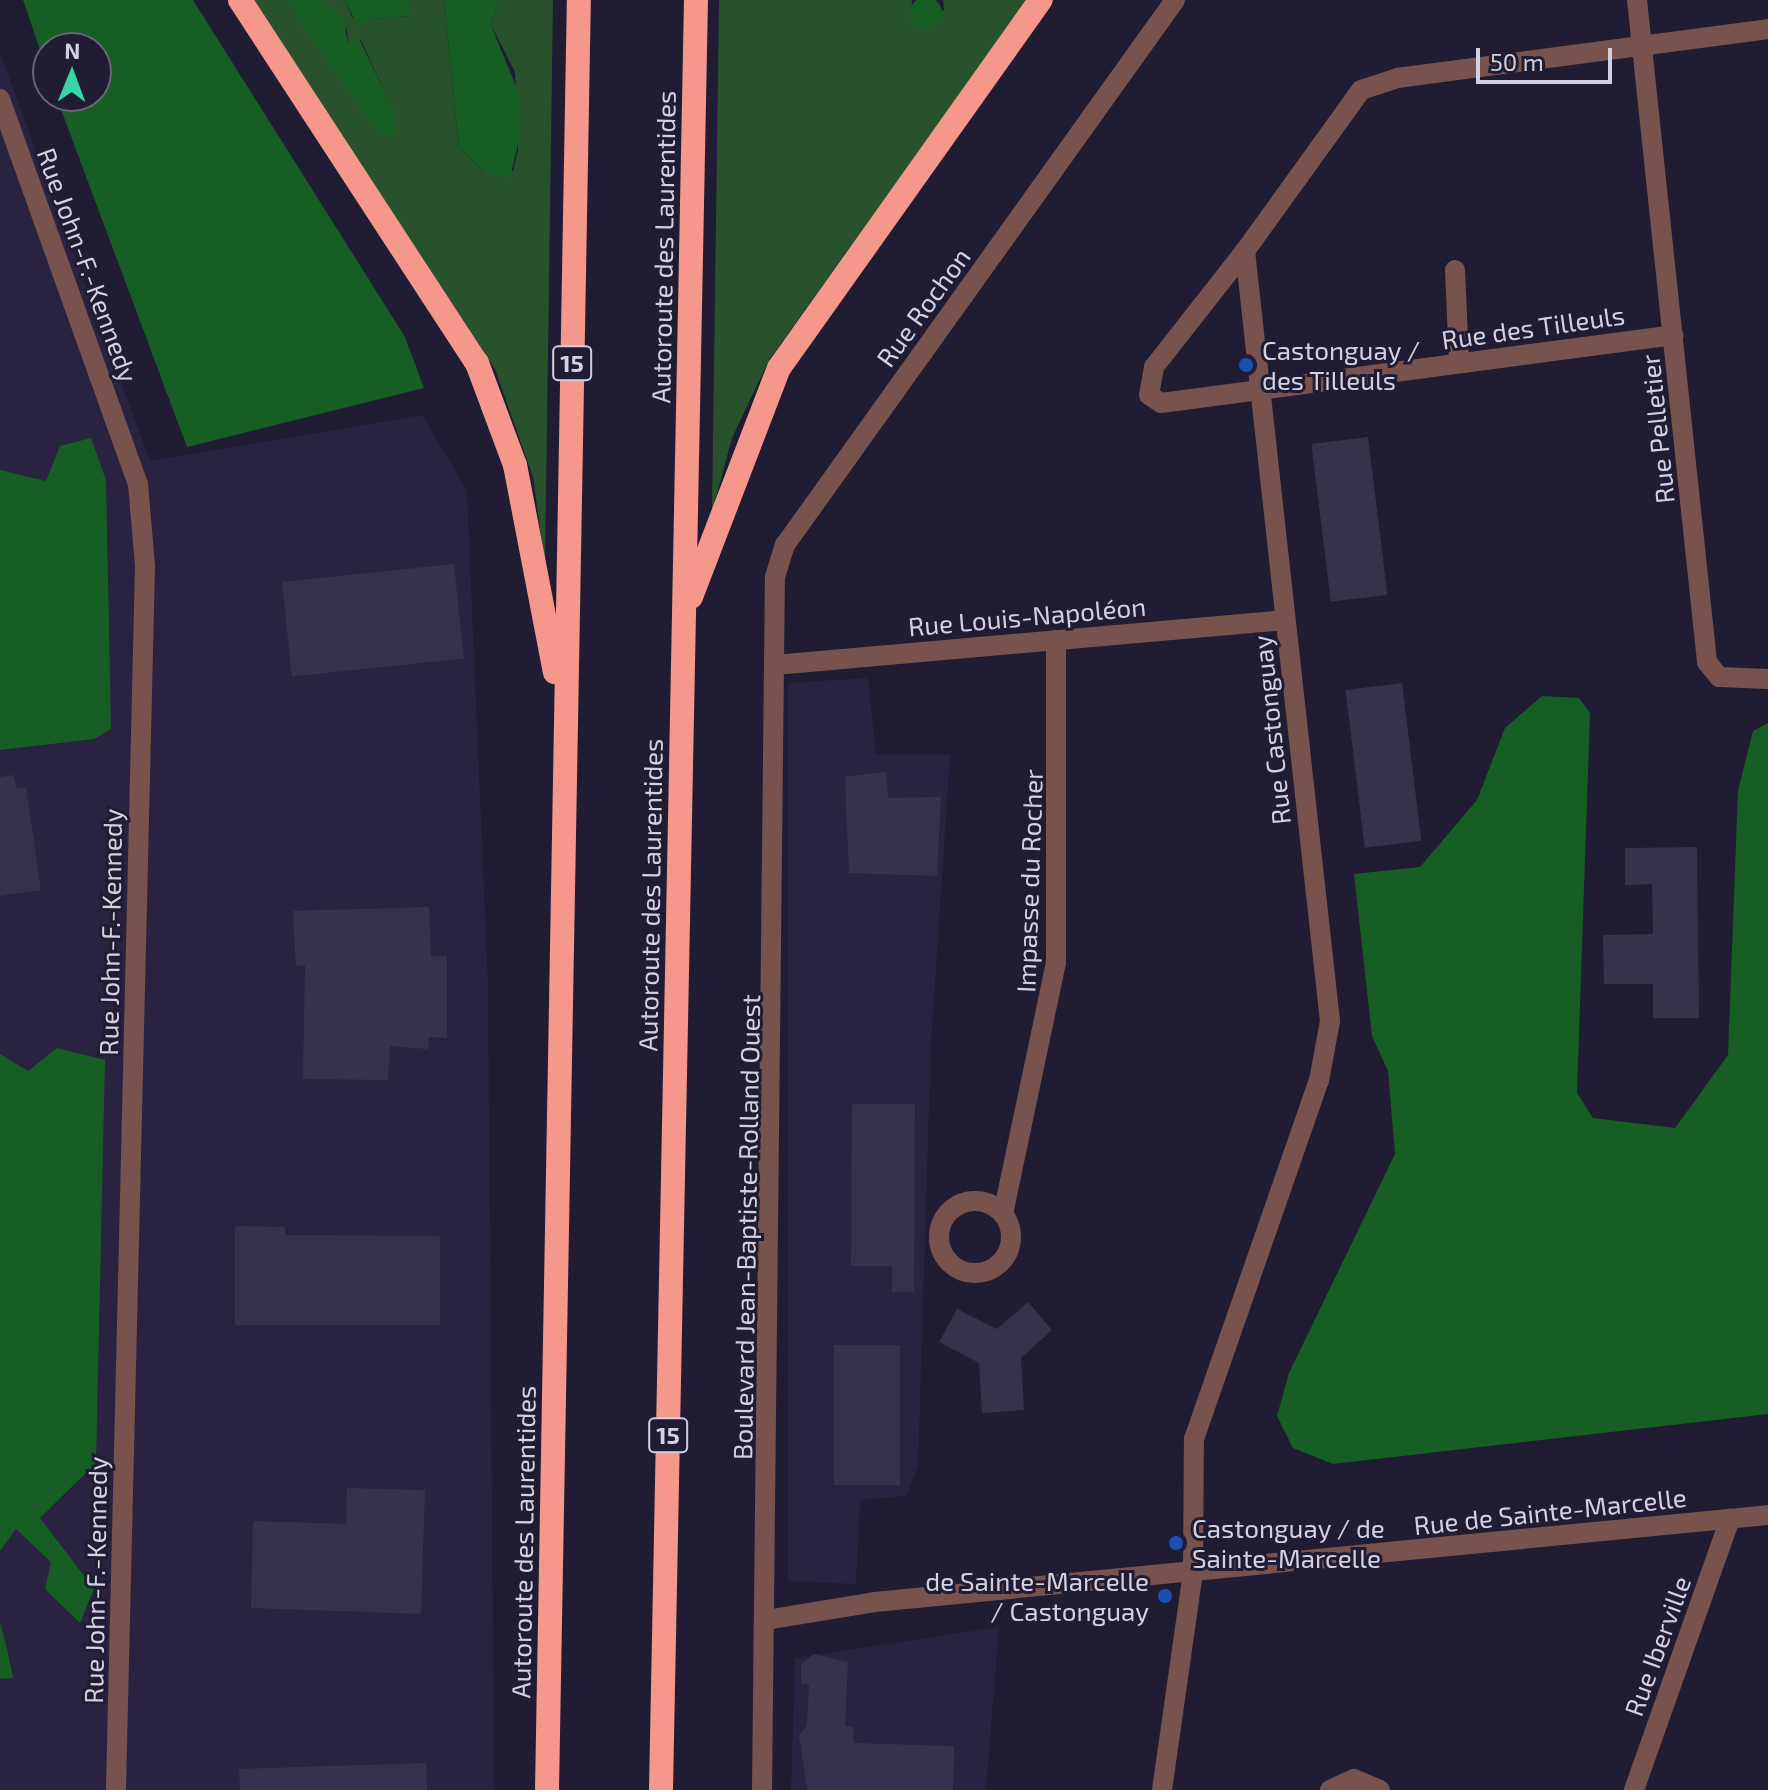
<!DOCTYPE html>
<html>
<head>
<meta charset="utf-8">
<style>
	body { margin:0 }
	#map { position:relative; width:1768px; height:1790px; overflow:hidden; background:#201c33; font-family:"Exo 2",sans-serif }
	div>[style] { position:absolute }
	.built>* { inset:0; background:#292341 }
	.green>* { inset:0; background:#27522c }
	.forest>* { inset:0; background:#175e24 }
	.round { border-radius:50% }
	.building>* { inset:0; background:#37324b; transform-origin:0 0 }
	.minor>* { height:20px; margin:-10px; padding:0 10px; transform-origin:10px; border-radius:10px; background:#78534d }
	.minor>.ring { margin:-10px; padding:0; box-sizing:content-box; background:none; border:20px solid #78534d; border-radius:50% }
	.highway>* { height:24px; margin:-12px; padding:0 12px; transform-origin:12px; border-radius:12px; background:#f5988b }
	.dots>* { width:22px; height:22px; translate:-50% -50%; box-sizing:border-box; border:4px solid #201c33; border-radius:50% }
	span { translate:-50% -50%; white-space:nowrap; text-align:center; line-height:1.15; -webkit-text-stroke:6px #201c33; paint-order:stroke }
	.shield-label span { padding:2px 6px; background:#201c33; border:2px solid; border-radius:6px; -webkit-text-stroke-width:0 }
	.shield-label { font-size:24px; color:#d3d1e1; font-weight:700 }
	.street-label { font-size:26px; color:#d3d1e1 }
	.poi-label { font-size:26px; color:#d3d1e1 }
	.left { translate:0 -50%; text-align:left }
	.right { translate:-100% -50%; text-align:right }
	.north { position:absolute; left:32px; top:32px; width:80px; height:80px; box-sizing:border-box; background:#201c33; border:2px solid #686479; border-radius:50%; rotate:1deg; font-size:22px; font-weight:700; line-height:32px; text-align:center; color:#d3d1e1 }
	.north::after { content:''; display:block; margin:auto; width:28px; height:36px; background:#36d4a7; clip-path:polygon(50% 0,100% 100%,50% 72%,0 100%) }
	.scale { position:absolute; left:1476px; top:48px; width:136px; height:36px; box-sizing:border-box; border:4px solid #d3d1e1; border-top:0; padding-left:10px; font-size:24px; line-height:28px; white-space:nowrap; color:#d3d1e1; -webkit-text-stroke:6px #201c33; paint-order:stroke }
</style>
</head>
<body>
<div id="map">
	<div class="built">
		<i style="clip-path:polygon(0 53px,150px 461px,422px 415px,467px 491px,488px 985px,494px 1790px,0 1790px)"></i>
		<i style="clip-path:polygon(868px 678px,876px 754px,950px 755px,931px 1043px,918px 1466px,906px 1496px,860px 1500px,856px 1584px,788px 1581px,788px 683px)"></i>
		<i style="clip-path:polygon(999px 1627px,986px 1790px,791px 1790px,795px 1658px)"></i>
	</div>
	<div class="green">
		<i style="clip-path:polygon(254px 0,286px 0,383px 136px,390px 104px,361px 40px,348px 45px,347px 30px,321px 0,345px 0,352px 17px,369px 19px,411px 16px,408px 0,444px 0,459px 147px,484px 172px,513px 171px,518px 150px,515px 72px,491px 25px,499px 0,553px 0,545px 564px,533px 477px,495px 369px)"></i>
		<i style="clip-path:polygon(719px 0,912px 0,911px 16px,944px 10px,943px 0,1027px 0,769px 360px,732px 438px,712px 512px)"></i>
	</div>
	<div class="forest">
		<i class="round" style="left:910px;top:-3px;width:32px;height:32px"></i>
		<i style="clip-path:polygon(23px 0,193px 0,405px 337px,424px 388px,187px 447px,56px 96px,96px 96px,96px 48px,48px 48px,48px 73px)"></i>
		<i style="clip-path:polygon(286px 0,321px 0,344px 20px,348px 44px,358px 36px,395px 114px,395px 137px,383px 136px,365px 115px)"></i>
		<i style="clip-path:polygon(345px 0,408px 0,412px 16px,370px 19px,358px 27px)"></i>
		<i style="clip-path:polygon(444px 0,499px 0,491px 25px,518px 91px,520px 135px,510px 178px,484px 172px,459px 147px)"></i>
		<i style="clip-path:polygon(91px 438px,106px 480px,111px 729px,94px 739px,0 750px,0 470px,46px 481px,60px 446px)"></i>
		<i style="clip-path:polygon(1542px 696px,1579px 698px,1590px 713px,1577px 1093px,1593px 1118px,1675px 1128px,1728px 1055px,1738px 790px,1753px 731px,1768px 723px,1768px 1414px,1333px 1464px,1293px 1448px,1277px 1416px,1289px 1373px,1395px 1154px,1388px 1071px,1372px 1036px,1354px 874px,1420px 867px,1477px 800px,1505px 728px)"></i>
		<i style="clip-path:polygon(57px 1048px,105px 1060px,96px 1463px,40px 1518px,94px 1589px,80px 1623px,45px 1589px,51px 1562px,16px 1529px,0 1551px,0 1054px,28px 1071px)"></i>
		<i style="clip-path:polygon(0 1622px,8px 1653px,13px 1678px,0 1679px)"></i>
	</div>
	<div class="building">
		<i style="left:1368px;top:437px;width:159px;height:57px;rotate:83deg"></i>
		<i style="left:454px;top:564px;width:95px;height:173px;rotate:84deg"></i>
		<i style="left:1402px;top:683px;width:159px;height:57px;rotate:83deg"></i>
		<i style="clip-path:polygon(886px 772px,888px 798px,941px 797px,937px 876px,849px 873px,845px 777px)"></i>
		<i style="clip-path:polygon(13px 775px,17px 788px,26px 788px,41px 890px,0 896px,0 777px)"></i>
		<i style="clip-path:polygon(1697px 847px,1699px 1018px,1653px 1018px,1653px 984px,1604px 984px,1603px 935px,1653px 934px,1652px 884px,1625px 885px,1625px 848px)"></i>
		<i style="clip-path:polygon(429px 907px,431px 956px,447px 956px,447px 1038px,429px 1037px,428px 1049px,390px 1046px,388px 1080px,303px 1079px,305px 965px,296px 966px,293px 911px)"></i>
		<i style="clip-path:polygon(852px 1104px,915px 1104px,914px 1292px,892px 1292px,892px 1266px,851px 1266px)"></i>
		<i style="clip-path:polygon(235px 1226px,285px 1227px,285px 1235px,440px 1236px,440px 1325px,235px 1325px)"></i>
		<i style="clip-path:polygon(1028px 1302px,1052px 1330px,1021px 1358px,1024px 1410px,982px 1413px,979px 1363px,939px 1342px,957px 1309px,997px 1329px)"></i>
		<i style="left:834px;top:1345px;width:66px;height:140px"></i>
		<i style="clip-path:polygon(347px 1488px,425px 1490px,421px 1614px,251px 1608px,253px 1521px,346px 1524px)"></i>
		<i style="clip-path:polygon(814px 1654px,848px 1662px,845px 1726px,853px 1727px,854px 1743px,954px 1746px,953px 1790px,807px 1790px,799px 1735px,807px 1726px,809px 1684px,801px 1684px,801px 1665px)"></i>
		<i style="clip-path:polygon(426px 1763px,427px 1790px,240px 1790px,239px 1769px)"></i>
	</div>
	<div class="minor">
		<i style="left:1637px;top:0;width:666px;rotate:83.96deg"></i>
		<i style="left:1707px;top:662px;width:19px;rotate:51deg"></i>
		<i style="left:1719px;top:677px;width:49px;rotate:2.3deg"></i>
		<i style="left:0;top:99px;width:409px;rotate:70.3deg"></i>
		<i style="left:138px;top:484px;width:82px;rotate:85.1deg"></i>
		<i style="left:145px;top:566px;width:1224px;rotate:91.36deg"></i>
		<i style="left:1245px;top:251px;width:147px;rotate:128.1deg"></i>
		<i style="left:1154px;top:367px;width:28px;rotate:100deg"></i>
		<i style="left:1149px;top:395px;width:14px;rotate:34deg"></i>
		<i style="left:1161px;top:403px;width:517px;rotate:-7.55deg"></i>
		<i style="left:1455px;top:270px;width:93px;rotate:87.5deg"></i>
		<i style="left:775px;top:665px;width:512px;rotate:-5.04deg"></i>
		<i class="ring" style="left:939px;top:1201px;width:52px;height:52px"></i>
		<i style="left:1003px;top:1214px;width:257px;rotate:-78.1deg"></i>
		<i style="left:1056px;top:963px;width:323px;rotate:-90deg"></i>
		<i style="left:766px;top:1620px;width:110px;rotate:-9.4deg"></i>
		<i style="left:875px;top:1602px;width:897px;rotate:-5.56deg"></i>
		<i style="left:762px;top:1790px;width:1213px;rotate:-89.39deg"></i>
		<i style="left:775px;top:577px;width:34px;rotate:-73deg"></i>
		<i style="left:785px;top:545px;width:670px;rotate:-54.41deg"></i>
		<i style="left:1162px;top:1790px;width:219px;rotate:-81.9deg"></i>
		<i style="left:1193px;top:1573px;width:134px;rotate:-89.6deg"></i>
		<i style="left:1194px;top:1439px;width:379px;rotate:-70.8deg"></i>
		<i style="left:1319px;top:1081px;width:61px;rotate:-79.6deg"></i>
		<i style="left:1330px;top:1021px;width:775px;rotate:-96.3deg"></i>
		<i style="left:1245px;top:251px;width:198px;rotate:-54.2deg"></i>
		<i style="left:1361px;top:90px;width:38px;rotate:-18deg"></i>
		<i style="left:1397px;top:78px;width:374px;rotate:-7.5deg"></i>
		<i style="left:1330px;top:1790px;width:26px;rotate:-25deg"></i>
		<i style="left:1354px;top:1779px;width:28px;rotate:23deg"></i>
		<i style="left:1634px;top:1790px;width:288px;rotate:-70.5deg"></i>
	</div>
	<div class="highway">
		<i style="left:240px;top:0;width:434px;rotate:56.9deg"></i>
		<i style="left:477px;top:363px;width:109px;rotate:69.6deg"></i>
		<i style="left:515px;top:465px;width:211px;rotate:79.1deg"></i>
		<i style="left:691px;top:597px;width:245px;rotate:-69deg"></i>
		<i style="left:779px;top:368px;width:452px;rotate:-54.6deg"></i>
		<i style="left:547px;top:1790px;width:1790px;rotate:-88.98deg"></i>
		<i style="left:661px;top:1790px;width:1790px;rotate:-88.88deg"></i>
	</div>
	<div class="dots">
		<i style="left:1246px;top:365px;background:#1a4fb4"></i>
		<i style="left:1176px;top:1543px;background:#1a4fb4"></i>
		<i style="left:1165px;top:1596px;background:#1a4fb4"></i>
	</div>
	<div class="shield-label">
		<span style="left:572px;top:363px">15</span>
		<span style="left:668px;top:1435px">15</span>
	</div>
	<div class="street-label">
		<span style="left:663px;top:247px;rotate:-89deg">Autoroute des Laurentides</span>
		<span style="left:88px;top:265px;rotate:70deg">Rue John-F.-Kennedy</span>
		<span style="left:923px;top:307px;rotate:-54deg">Rue Rochon</span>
		<span style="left:1533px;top:327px;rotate:-8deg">Rue des Tilleuls</span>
		<span style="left:1657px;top:429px;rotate:-96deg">Rue Pelletier</span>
		<span style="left:1027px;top:616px;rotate:-5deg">Rue Louis-Napoléon</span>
		<span style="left:1271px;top:730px;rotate:-96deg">Rue Castonguay</span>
		<span style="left:1029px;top:881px;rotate:-88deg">Impasse du Rocher</span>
		<span style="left:650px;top:895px;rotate:-89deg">Autoroute des Laurentides</span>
		<span style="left:110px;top:932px;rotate:-89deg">Rue John-F.-Kennedy</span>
		<span style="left:746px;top:1227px;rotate:-89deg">Boulevard Jean-Baptiste-Rolland Ouest</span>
		<span style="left:1550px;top:1511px;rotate:-6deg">Rue de Sainte-Marcelle</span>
		<span style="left:523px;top:1542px;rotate:-89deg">Autoroute des Laurentides</span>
		<span style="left:95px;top:1580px;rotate:-89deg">Rue John-F.-Kennedy</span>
		<span style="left:1657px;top:1646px;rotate:-70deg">Rue Iberville</span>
	</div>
	<div class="poi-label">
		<span class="left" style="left:1262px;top:365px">Castonguay /<br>des Tilleuls</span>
		<span class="left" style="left:1192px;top:1543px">Castonguay / de<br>Sainte-Marcelle</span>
		<span class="right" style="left:1149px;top:1596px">de Sainte-Marcelle<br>/ Castonguay</span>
	</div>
	<div class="north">N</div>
	<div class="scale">50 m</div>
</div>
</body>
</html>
